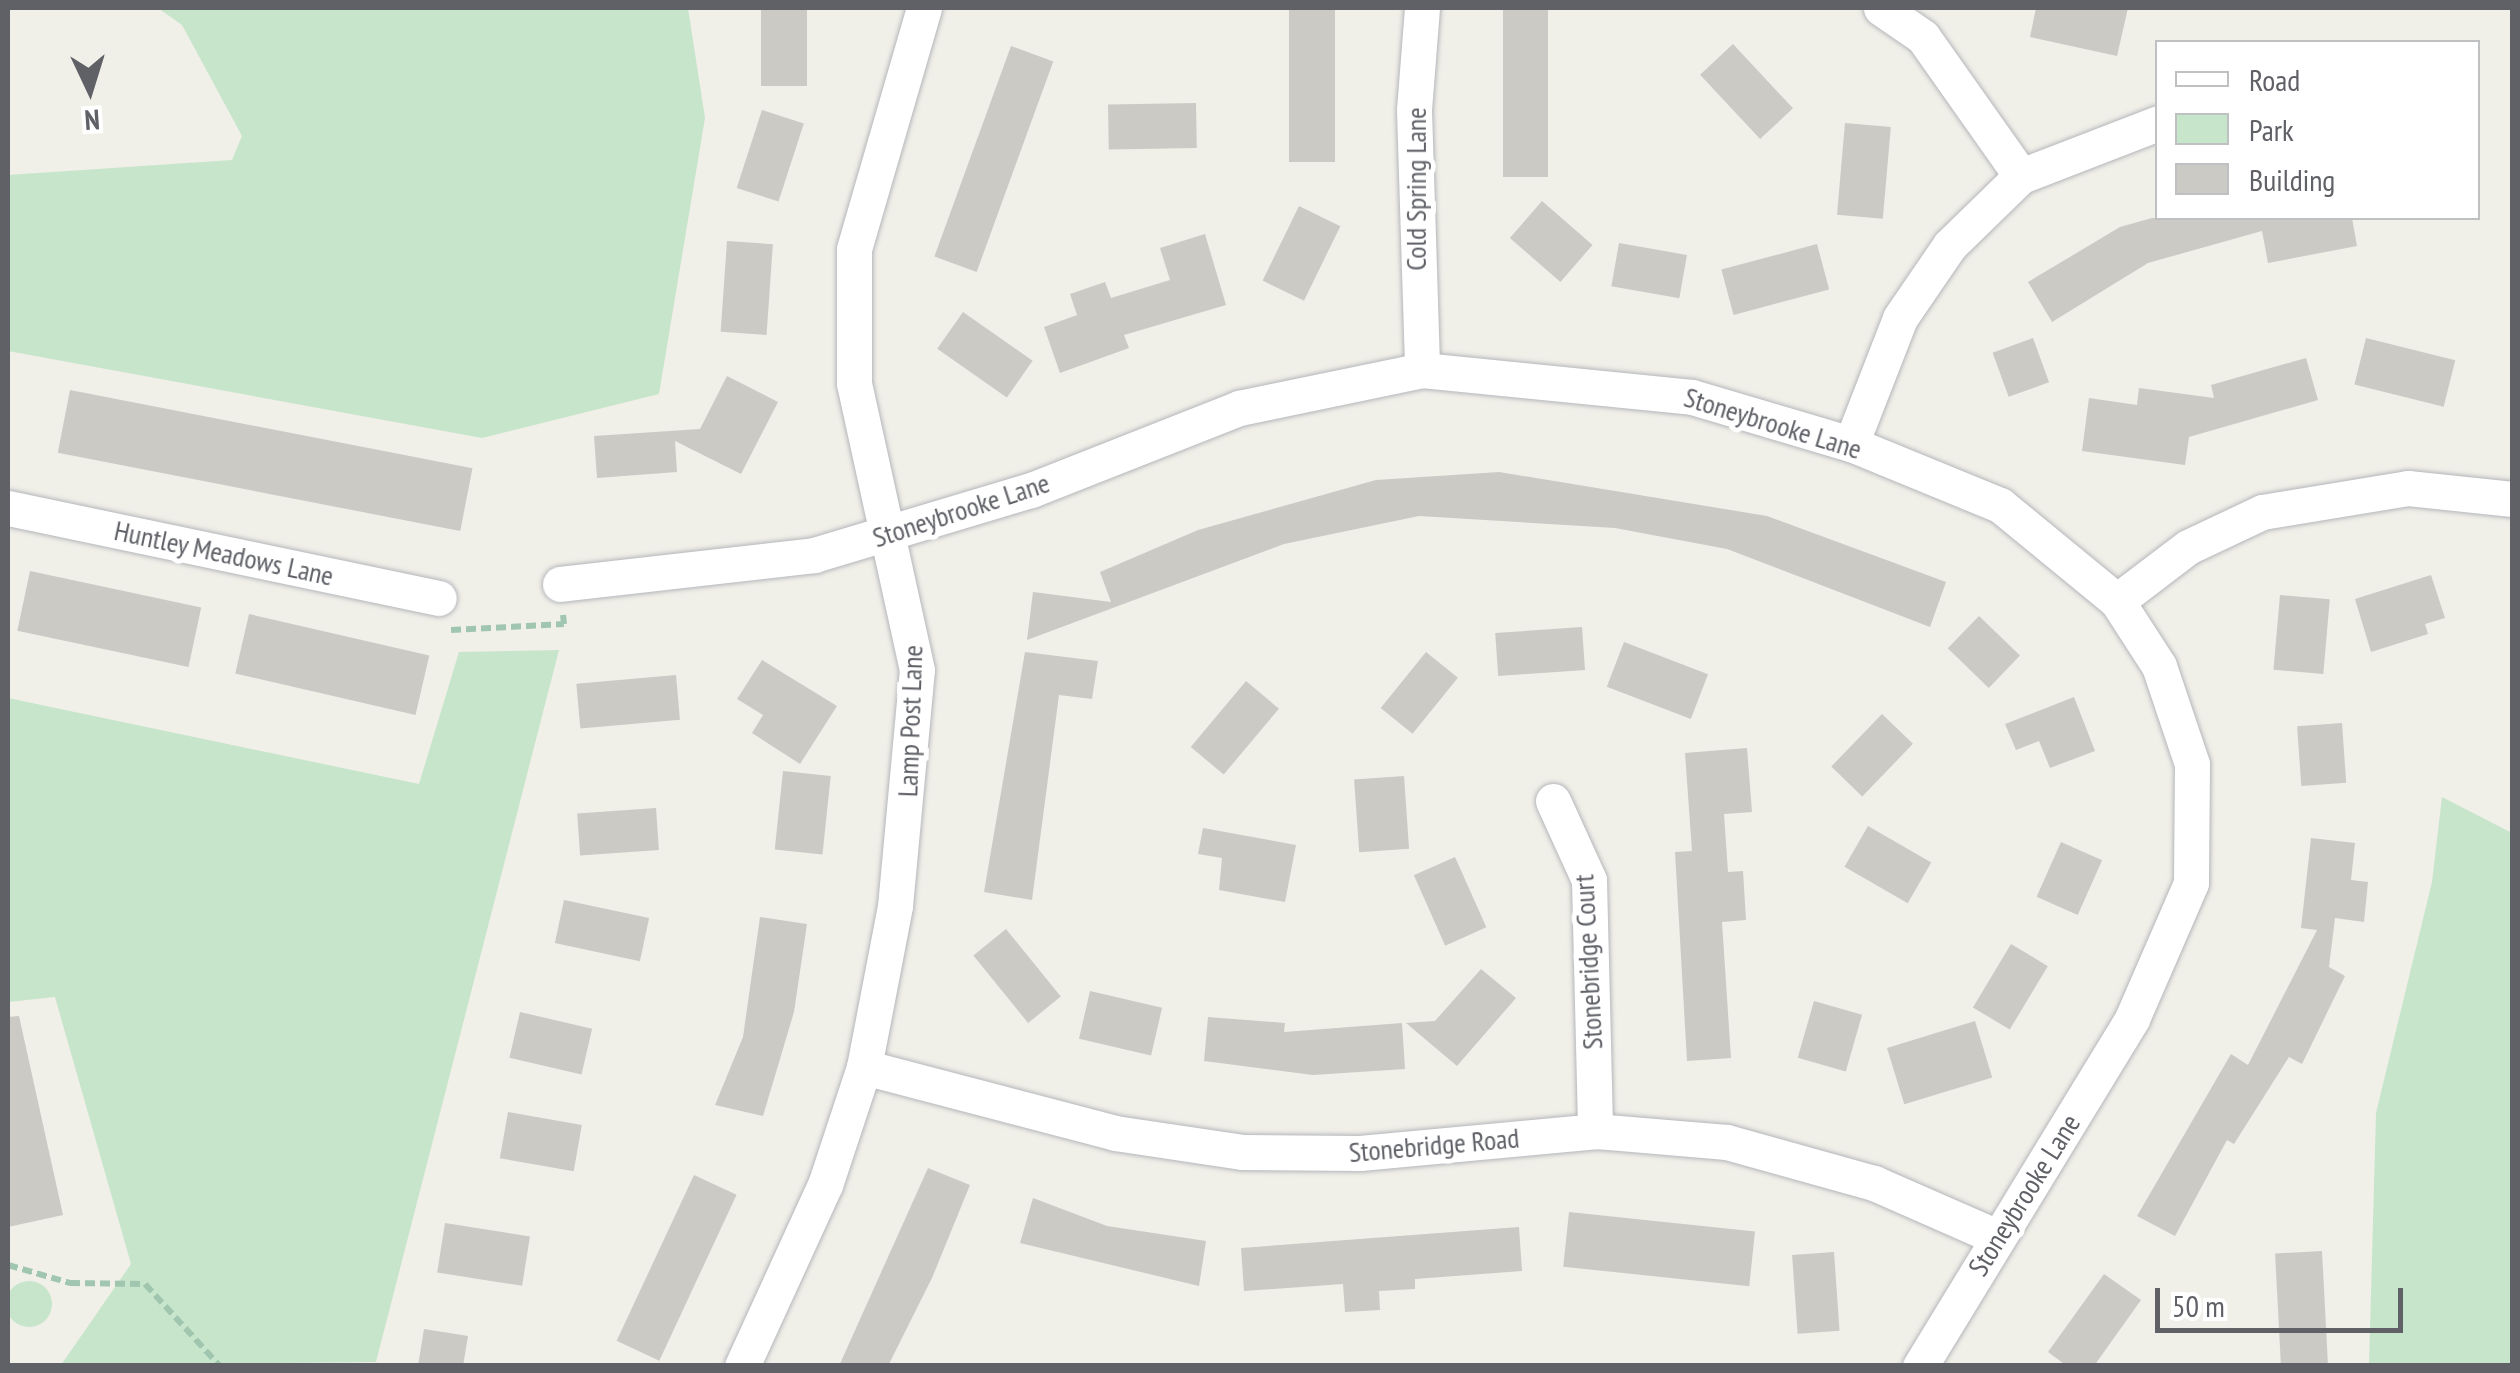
<!DOCTYPE html>
<html>
<head>
<meta charset="utf-8">
<style>
	body { margin:0 }
	#map { position:relative; width:2520px; height:1373px; overflow:hidden; background:#f0efe8; font-family:"PT Sans Narrow",sans-serif }
	div>[style] { position:absolute }
	.green>* { inset:0; background:#c7e5cb }
	.round { border-radius:50% }
	.building>* { inset:0; background:#cccac4; transform-origin:0 0 }
	.path>* { height:6px; margin-top:-3px; transform-origin:0; background:repeating-linear-gradient(90deg,#a0c6b0 0 10px,transparent 0 15px) }
	.roads { filter:drop-shadow(0 0 2px #b5b6bb) drop-shadow(0 0 2px #b5b6bb) }
	.street>* { height:35px; margin:-17.5px; padding:0 17.5px; transform-origin:17.5px; border-radius:17.5px; background:#fff }
	span { translate:-50% -50%; white-space:nowrap; text-align:center; line-height:1.15; -webkit-text-stroke:10px #fff; paint-order:stroke }
	.street-label { font-size:28px; color:#5f6167 }
	.frame { position:absolute; inset:0; border:10px solid #5f6167; pointer-events:none }
	.legend { position:absolute; left:2155px; top:40px; width:325px; height:180px; box-sizing:border-box; background:#fff; border:2px solid #bfc0c2; margin:0; padding:12px 18px; list-style:none; font-size:30px; color:#5f6167 }
	.legend li { display:flex; align-items:center; gap:20px; height:50px }
	.legend b { width:50px; border:2px solid #bfc0c2 }
	.north { position:absolute; left:40px; top:40px; width:100px; height:100px; -webkit-text-stroke:8px #fff; paint-order:stroke; rotate:176deg; font-size:28px; font-weight:700; line-height:40px; text-align:center; color:#5f6167 }
	.north::after { content:''; display:block; margin:auto; width:35px; height:45px; background:#5f6167; clip-path:polygon(50% 0,100% 100%,50% 72%,0 100%) }
	.scale { position:absolute; left:2155px; top:1288px; width:248px; height:45px; box-sizing:border-box; border:5px solid #5f6167; border-top:0; padding-left:12px; font-size:30px; line-height:35px; white-space:nowrap; color:#5f6167; -webkit-text-stroke:8px #fff; paint-order:stroke }
</style>
</head>
<body>
<div id="map">
	<div class="green">
		<i style="clip-path:polygon(158px 8px,688px 8px,705px 118px,659px 394px,482px 438px,8px 351px,8px 175px,232px 160px,242px 136px,182px 25px)"></i>
		<i style="clip-path:polygon(559px 650px,376px 1362px,61px 1365px,131px 1264px,55px 997px,8px 1002px,8px 698px,419px 784px,459px 652px)"></i>
		<i style="clip-path:polygon(2442px 797px,2512px 833px,2512px 1365px,2369px 1365px,2376px 1113px,2432px 882px)"></i>
		<i class="round" style="left:6px;top:1281px;width:46px;height:46px"></i>
	</div>
	<div class="building">
		<i style="left:761px;top:8px;width:46px;height:78px"></i>
		<i style="left:1289px;top:8px;width:46px;height:154px"></i>
		<i style="left:1503px;top:8px;width:45px;height:169px"></i>
		<i style="clip-path:polygon(2036px 8px,2128px 8px,2117px 56px,2030px 37px)"></i>
		<i style="left:1733px;top:44px;width:88px;height:45px;rotate:47deg"></i>
		<i style="left:1011px;top:46px;width:45px;height:224px;rotate:20deg"></i>
		<i style="left:1196px;top:103px;width:45px;height:88px;rotate:89deg"></i>
		<i style="left:762px;top:110px;width:44px;height:82px;rotate:18deg"></i>
		<i style="left:1845px;top:123px;width:46px;height:92px;rotate:5deg"></i>
		<i style="left:1542px;top:201px;width:67px;height:49px;rotate:41deg"></i>
		<i style="left:1299px;top:206px;width:46px;height:83px;rotate:26deg"></i>
		<i style="clip-path:polygon(2152px 218px,2352px 218px,2357px 246px,2268px 263px,2262px 231px,2148px 263px,2052px 322px,2028px 282px,2120px 227px)"></i>
		<i style="clip-path:polygon(1205px 234px,1226px 305px,1124px 335px,1129px 348px,1060px 373px,1044px 327px,1077px 315px,1070px 294px,1105px 282px,1111px 298px,1170px 280px,1160px 248px)"></i>
		<i style="left:727px;top:241px;width:46px;height:91px;rotate:4deg"></i>
		<i style="left:1619px;top:243px;width:69px;height:44px;rotate:10deg"></i>
		<i style="left:1817px;top:244px;width:47px;height:99px;rotate:75deg"></i>
		<i style="left:963px;top:312px;width:85px;height:45px;rotate:35deg"></i>
		<i style="left:2033px;top:338px;width:47px;height:43px;rotate:70deg"></i>
		<i style="left:2366px;top:338px;width:92px;height:48px;rotate:14deg"></i>
		<i style="clip-path:polygon(2306px 358px,2318px 400px,2189px 437px,2185px 465px,2082px 451px,2089px 398px,2137px 405px,2139px 388px,2214px 398px,2211px 385px)"></i>
		<i style="clip-path:polygon(727px 376px,778px 402px,741px 474px,675px 441px,677px 472px,597px 478px,594px 436px,700px 429px)"></i>
		<i style="left:70px;top:390px;width:410px;height:64px;rotate:11deg"></i>
		<i style="clip-path:polygon(1499px 472px,1767px 516px,1946px 582px,1930px 627px,1727px 549px,1615px 528px,1419px 516px,1284px 544px,1027px 640px,1033px 592px,1111px 602px,1100px 572px,1198px 530px,1376px 480px)"></i>
		<i style="left:30px;top:571px;width:175px;height:61px;rotate:12deg"></i>
		<i style="clip-path:polygon(2431px 575px,2445px 618px,2425px 624px,2428px 634px,2371px 652px,2355px 599px)"></i>
		<i style="left:2280px;top:595px;width:50px;height:75px;rotate:5deg"></i>
		<i style="left:249px;top:614px;width:185px;height:61px;rotate:13deg"></i>
		<i style="left:1979px;top:616px;width:57px;height:45px;rotate:44deg"></i>
		<i style="left:1582px;top:627px;width:43px;height:87px;rotate:86deg"></i>
		<i style="left:1624px;top:642px;width:90px;height:48px;rotate:21deg"></i>
		<i style="clip-path:polygon(1025px 652px,1098px 661px,1092px 699px,1059px 695px,1032px 900px,984px 892px)"></i>
		<i style="left:1426px;top:652px;width:41px;height:72px;rotate:39deg"></i>
		<i style="clip-path:polygon(762px 660px,837px 706px,800px 764px,752px 733px,763px 715px,737px 699px)"></i>
		<i style="left:676px;top:675px;width:45px;height:100px;rotate:85deg"></i>
		<i style="left:1246px;top:681px;width:43px;height:86px;rotate:40deg"></i>
		<i style="clip-path:polygon(2074px 697px,2095px 751px,2050px 768px,2039px 741px,2016px 750px,2005px 724px)"></i>
		<i style="left:1882px;top:714px;width:43px;height:73px;rotate:44deg"></i>
		<i style="left:2342px;top:723px;width:60px;height:45px;rotate:86deg"></i>
		<i style="clip-path:polygon(1747px 748px,1752px 812px,1724px 814px,1728px 872px,1743px 871px,1746px 920px,1722px 922px,1731px 1058px,1687px 1061px,1675px 852px,1692px 851px,1685px 753px)"></i>
		<i style="left:783px;top:771px;width:48px;height:79px;rotate:6deg"></i>
		<i style="left:1404px;top:776px;width:73px;height:50px;rotate:86deg"></i>
		<i style="left:656px;top:808px;width:42px;height:79px;rotate:86deg"></i>
		<i style="left:1868px;top:826px;width:73px;height:47px;rotate:30deg"></i>
		<i style="clip-path:polygon(1203px 828px,1296px 845px,1285px 902px,1219px 890px,1222px 858px,1198px 854px)"></i>
		<i style="clip-path:polygon(2311px 838px,2355px 843px,2351px 880px,2368px 882px,2364px 922px,2335px 918px,2329px 967px,2345px 976px,2302px 1064px,2289px 1057px,2234px 1144px,2227px 1140px,2175px 1236px,2137px 1216px,2231px 1054px,2248px 1065px,2317px 930px,2301px 928px)"></i>
		<i style="left:2061px;top:842px;width:45px;height:60px;rotate:24deg"></i>
		<i style="left:1455px;top:857px;width:77px;height:45px;rotate:66deg"></i>
		<i style="left:564px;top:900px;width:87px;height:44px;rotate:12deg"></i>
		<i style="clip-path:polygon(760px 917px,807px 924px,794px 1012px,763px 1116px,715px 1105px,743px 1037px)"></i>
		<i style="left:1006px;top:929px;width:87px;height:42px;rotate:51deg"></i>
		<i style="left:2011px;top:944px;width:43px;height:74px;rotate:31deg"></i>
		<i style="clip-path:polygon(1481px 969px,1516px 998px,1457px 1066px,1406px 1023px,1435px 1021px)"></i>
		<i style="left:1090px;top:991px;width:74px;height:49px;rotate:13deg"></i>
		<i style="left:1814px;top:1001px;width:50px;height:59px;rotate:16deg"></i>
		<i style="left:520px;top:1012px;width:74px;height:47px;rotate:13deg"></i>
		<i style="clip-path:polygon(19px 1016px,63px 1215px,8px 1227px,8px 1017px)"></i>
		<i style="clip-path:polygon(1208px 1017px,1285px 1023px,1284px 1032px,1402px 1023px,1405px 1069px,1313px 1075px,1204px 1061px)"></i>
		<i style="left:1975px;top:1021px;width:59px;height:92px;rotate:73deg"></i>
		<i style="left:508px;top:1112px;width:75px;height:47px;rotate:10deg"></i>
		<i style="clip-path:polygon(928px 1168px,970px 1185px,932px 1278px,888px 1366px,839px 1366px)"></i>
		<i style="left:694px;top:1175px;width:47px;height:183px;rotate:25deg"></i>
		<i style="clip-path:polygon(1033px 1198px,1107px 1226px,1206px 1241px,1199px 1286px,1020px 1243px)"></i>
		<i style="left:1569px;top:1212px;width:187px;height:55px;rotate:6deg"></i>
		<i style="left:445px;top:1223px;width:86px;height:50px;rotate:9deg"></i>
		<i style="clip-path:polygon(1519px 1227px,1522px 1271px,1415px 1279px,1415px 1289px,1379px 1291px,1380px 1310px,1345px 1312px,1343px 1284px,1244px 1291px,1241px 1248px)"></i>
		<i style="left:2322px;top:1251px;width:115px;height:47px;rotate:87deg"></i>
		<i style="left:1834px;top:1252px;width:79px;height:42px;rotate:86deg"></i>
		<i style="clip-path:polygon(2104px 1274px,2141px 1300px,2094px 1366px,2067px 1366px,2048px 1352px)"></i>
		<i style="clip-path:polygon(424px 1329px,468px 1336px,463px 1366px,418px 1366px)"></i>
	</div>
	<div class="path">
		<i style="left:451px;top:630px;width:113px;rotate:-3deg"></i>
		<i style="left:564px;top:624px;width:9px;rotate:-96deg"></i>
		<i style="left:8px;top:1265px;width:65px;rotate:16.2deg"></i>
		<i style="left:70px;top:1283px;width:75px;rotate:0.8deg"></i>
		<i style="left:145px;top:1284px;width:111px;rotate:47.6deg"></i>
	</div>
	<div class="roads">
		<div class="street">
			<i style="left:1422px;top:8px;width:102px;rotate:94.5deg"></i>
			<i style="left:1414px;top:110px;width:260px;rotate:88.2deg"></i>
			<i style="left:1881px;top:8px;width:51px;rotate:34.6deg"></i>
			<i style="left:1923px;top:37px;width:170px;rotate:54.8deg"></i>
			<i style="left:1851px;top:444px;width:135px;rotate:-68.7deg"></i>
			<i style="left:1900px;top:318px;width:88px;rotate:-55.6deg"></i>
			<i style="left:1950px;top:245px;width:99px;rotate:-44.2deg"></i>
			<i style="left:2021px;top:176px;width:147px;rotate:-21.1deg"></i>
			<i style="left:8px;top:508px;width:440px;rotate:11.8deg"></i>
			<i style="left:560px;top:584px;width:256px;rotate:-6.5deg"></i>
			<i style="left:814px;top:555px;width:227px;rotate:-16.7deg"></i>
			<i style="left:1031px;top:490px;width:224px;rotate:-21.5deg"></i>
			<i style="left:1239px;top:408px;width:187px;rotate:-11.7deg"></i>
			<i style="left:1422px;top:370px;width:271px;rotate:5.7deg"></i>
			<i style="left:1692px;top:397px;width:166px;rotate:16.5deg"></i>
			<i style="left:1851px;top:444px;width:161px;rotate:22.3deg"></i>
			<i style="left:2000px;top:505px;width:151px;rotate:39.4deg"></i>
			<i style="left:2117px;top:601px;width:77px;rotate:57.1deg"></i>
			<i style="left:2159px;top:666px;width:103px;rotate:71.4deg"></i>
			<i style="left:2192px;top:764px;width:119px;rotate:90.5deg"></i>
			<i style="left:2191px;top:883px;width:148px;rotate:113.5deg"></i>
			<i style="left:2132px;top:1019px;width:407px;rotate:121.4deg"></i>
			<i style="left:2117px;top:601px;width:89px;rotate:-37.3deg"></i>
			<i style="left:2188px;top:547px;width:82px;rotate:-25.3deg"></i>
			<i style="left:2262px;top:512px;width:148px;rotate:-9.3deg"></i>
			<i style="left:2408px;top:488px;width:105px;rotate:6deg"></i>
			<i style="left:1553px;top:801px;width:87px;rotate:65.5deg"></i>
			<i style="left:1589px;top:880px;width:251px;rotate:88.6deg"></i>
			<i style="left:864px;top:1067px;width:260px;rotate:14.7deg"></i>
			<i style="left:1115px;top:1133px;width:128px;rotate:8.5deg"></i>
			<i style="left:1242px;top:1152px;width:118px;rotate:0.5deg"></i>
			<i style="left:1360px;top:1153px;width:236px;rotate:-5.3deg"></i>
			<i style="left:1595px;top:1131px;width:132px;rotate:4.8deg"></i>
			<i style="left:1727px;top:1142px;width:153px;rotate:15.6deg"></i>
			<i style="left:1874px;top:1183px;width:134px;rotate:23.7deg"></i>
			<i style="left:742px;top:1366px;width:199px;rotate:-65.4deg"></i>
			<i style="left:825px;top:1185px;width:124px;rotate:-71.7deg"></i>
			<i style="left:864px;top:1067px;width:164px;rotate:-79.1deg"></i>
			<i style="left:895px;top:906px;width:237px;rotate:-84.7deg"></i>
			<i style="left:917px;top:670px;width:294px;rotate:-102.4deg"></i>
			<i style="left:854px;top:383px;width:134px;rotate:-90deg"></i>
			<i style="left:854px;top:249px;width:251px;rotate:-73.8deg"></i>
		</div>
	</div>
	<div class="street-label">
		<span style="left:1416px;top:189px;rotate:-90deg">Cold Spring Lane</span>
		<span style="left:1773px;top:423px;rotate:17deg">Stoneybrooke Lane</span>
		<span style="left:961px;top:510px;rotate:-18deg">Stoneybrooke Lane</span>
		<span style="left:224px;top:553px;rotate:12deg">Huntley Meadows Lane</span>
		<span style="left:910px;top:721px;rotate:-88deg">Lamp Post Lane</span>
		<span style="left:1588px;top:962px;rotate:-93deg">Stonebridge Court</span>
		<span style="left:1434px;top:1145px;rotate:-5deg">Stonebridge Road</span>
		<span style="left:2024px;top:1195px;rotate:-58deg">Stoneybrooke Lane</span>
	</div>
	<div class="frame"></div>
	<ul class="legend">
	<li><b style="height:12px;background:#fff"></b>Road</li>
	<li><b style="height:28px;background:#c7e5cb"></b>Park</li>
	<li><b style="height:28px;background:#cccac4"></b>Building</li>
	</ul>
	<div class="north">N</div>
	<div class="scale">50 m</div>
</div>
</body>
</html>
